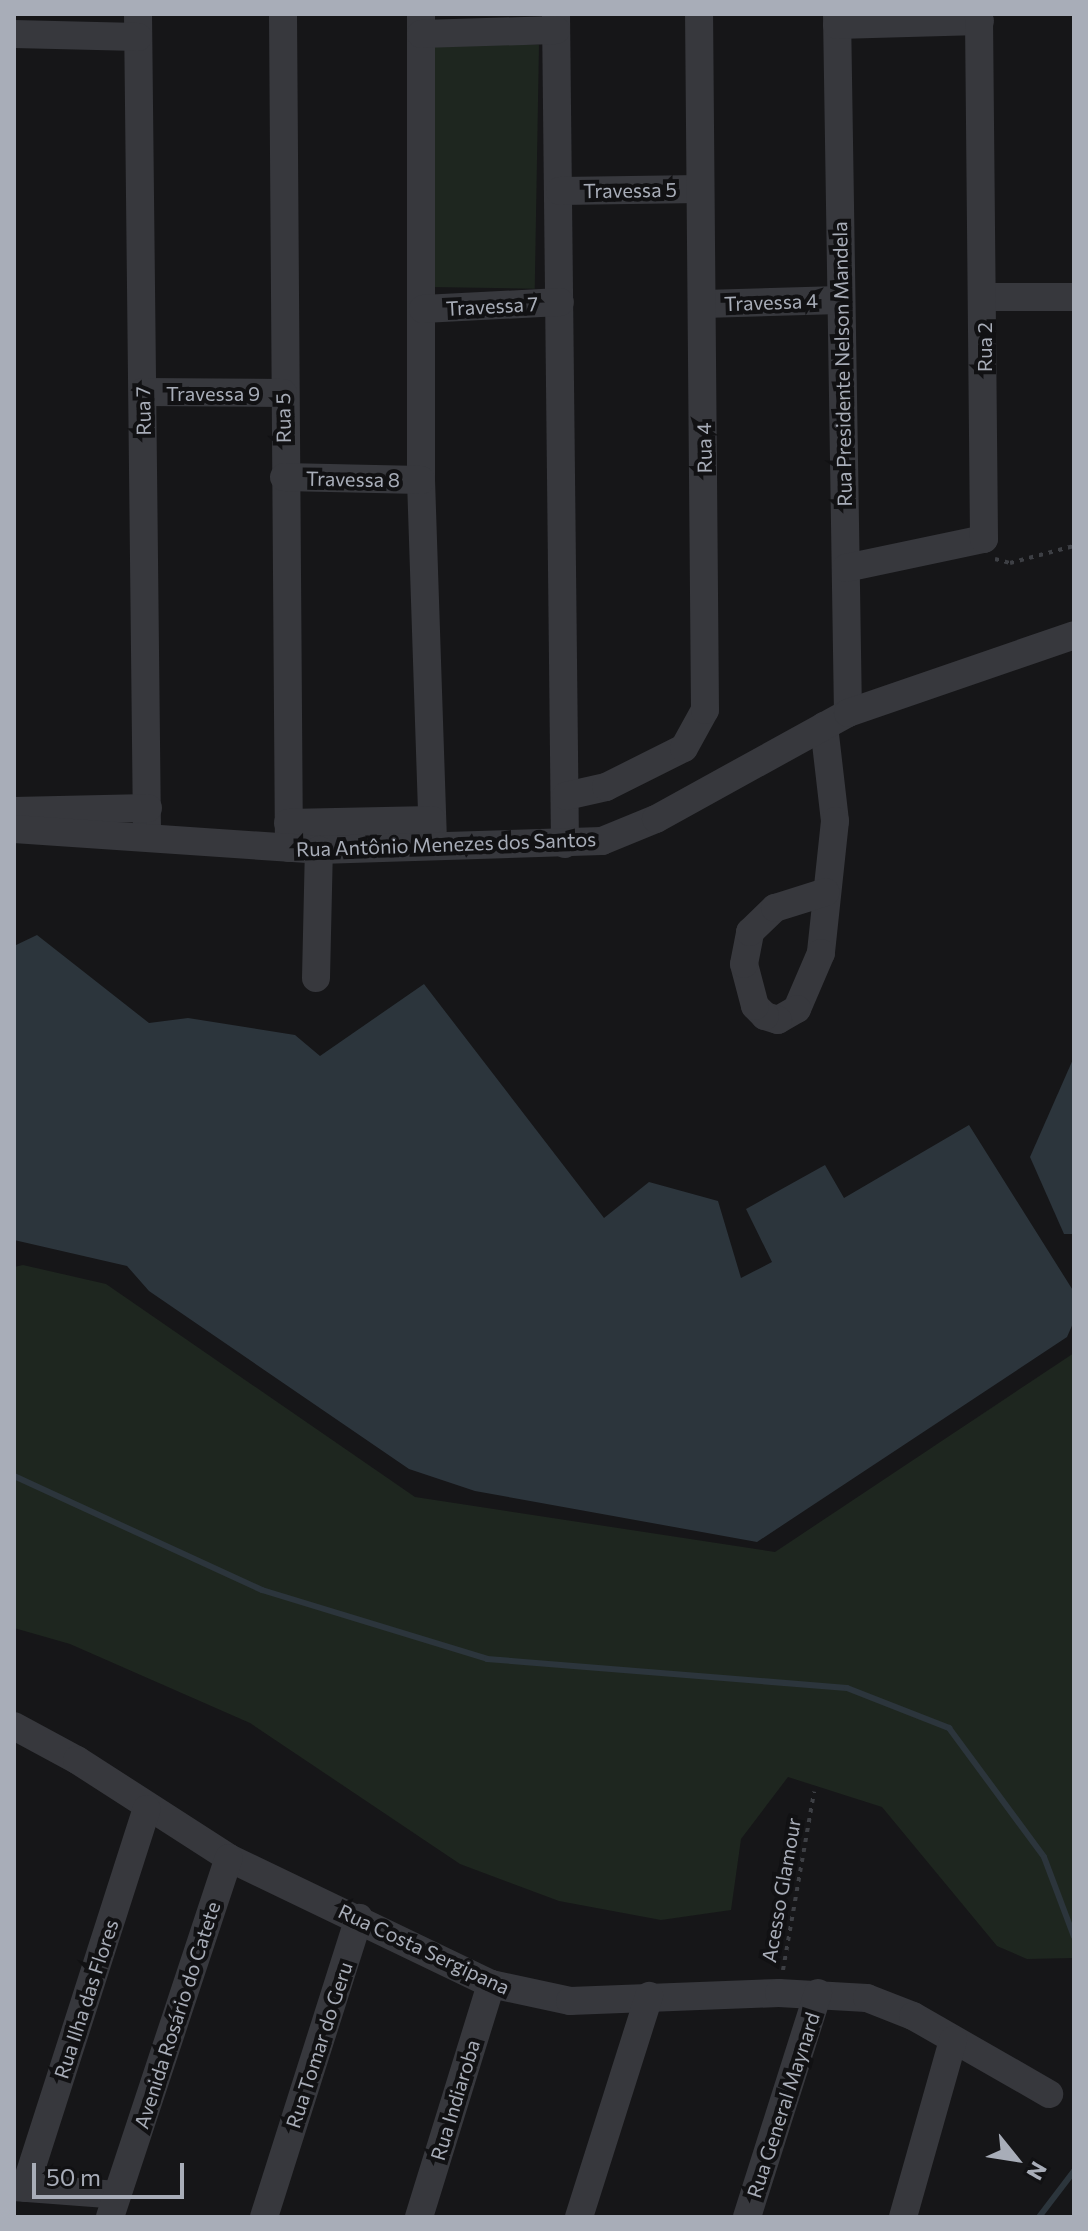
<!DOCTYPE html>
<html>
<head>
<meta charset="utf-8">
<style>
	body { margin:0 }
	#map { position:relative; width:1088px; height:2231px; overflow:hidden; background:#161618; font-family:Commissioner,sans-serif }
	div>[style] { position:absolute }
	.green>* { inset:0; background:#1e261f; transform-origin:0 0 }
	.water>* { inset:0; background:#2c353c }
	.stream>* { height:6px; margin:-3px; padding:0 3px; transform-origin:3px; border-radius:3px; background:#2c353c }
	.path>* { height:4px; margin-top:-2px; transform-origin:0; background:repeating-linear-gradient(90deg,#3d3f44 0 4px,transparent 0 10px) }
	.minor>* { height:28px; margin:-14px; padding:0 14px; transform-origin:14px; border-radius:14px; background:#37383d }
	span { translate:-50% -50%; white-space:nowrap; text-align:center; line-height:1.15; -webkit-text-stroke:8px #111113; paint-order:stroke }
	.street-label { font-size:20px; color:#a8adb8 }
	.frame { position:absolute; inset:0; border:16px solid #a8adb8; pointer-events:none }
	.north { position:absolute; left:976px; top:2119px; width:80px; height:80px; -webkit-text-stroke:6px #111113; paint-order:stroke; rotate:120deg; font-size:22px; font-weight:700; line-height:32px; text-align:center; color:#a8adb8 }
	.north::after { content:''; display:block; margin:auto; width:28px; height:36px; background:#a8adb8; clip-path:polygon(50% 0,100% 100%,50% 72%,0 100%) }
	.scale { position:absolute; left:32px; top:2163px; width:152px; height:36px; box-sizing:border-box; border:4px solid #a8adb8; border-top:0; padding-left:10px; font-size:24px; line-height:28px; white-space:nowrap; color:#a8adb8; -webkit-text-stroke:6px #111113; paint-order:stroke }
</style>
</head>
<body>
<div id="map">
	<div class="green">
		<i style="left:434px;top:43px;width:105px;height:244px;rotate:1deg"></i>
		<i style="clip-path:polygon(23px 1265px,106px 1284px,415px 1497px,775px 1552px,1074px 1353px,1074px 1958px,1027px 1959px,997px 1946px,882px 1807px,788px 1777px,741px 1839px,731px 1910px,661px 1920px,559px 1901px,460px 1864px,250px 1723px,70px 1644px,14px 1628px,14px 1267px)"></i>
	</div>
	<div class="water">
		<i style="clip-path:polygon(37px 935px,149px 1023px,188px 1018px,295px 1035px,320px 1056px,424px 984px,604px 1218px,649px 1182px,718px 1201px,741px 1278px,772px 1262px,746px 1209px,825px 1165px,844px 1198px,969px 1125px,1074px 1292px,1074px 1321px,1067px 1337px,757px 1542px,475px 1491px,409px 1469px,149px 1291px,127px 1266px,14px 1240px,14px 946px)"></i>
		<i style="clip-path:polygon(1074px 1057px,1074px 1234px,1064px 1234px,1030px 1157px)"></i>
	</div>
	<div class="stream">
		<i style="left:14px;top:1476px;width:273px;rotate:24.7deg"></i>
		<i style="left:262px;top:1590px;width:235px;rotate:17deg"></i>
		<i style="left:487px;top:1659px;width:361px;rotate:4.6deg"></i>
		<i style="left:847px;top:1688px;width:110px;rotate:21.4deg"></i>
		<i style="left:949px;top:1728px;width:160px;rotate:53.6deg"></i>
		<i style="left:1044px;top:1857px;width:85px;rotate:69.4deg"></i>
		<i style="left:1039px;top:2217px;width:58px;rotate:-52.7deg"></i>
	</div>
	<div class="path">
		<i style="left:995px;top:559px;width:16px;rotate:15deg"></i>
		<i style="left:1010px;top:563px;width:66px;rotate:-14.9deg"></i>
		<i style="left:783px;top:1970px;width:181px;rotate:-80.1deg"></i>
	</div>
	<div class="minor">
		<i style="left:138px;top:14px;width:822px;rotate:89.37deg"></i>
		<i style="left:283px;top:14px;width:834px;rotate:89.59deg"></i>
		<i style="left:421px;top:14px;width:466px;rotate:90deg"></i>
		<i style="left:421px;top:480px;width:366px;rotate:88.1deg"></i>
		<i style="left:556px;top:14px;width:830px;rotate:89.38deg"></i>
		<i style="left:837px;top:14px;width:699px;rotate:89.1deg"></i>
		<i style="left:837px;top:25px;width:143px;rotate:-1.6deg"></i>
		<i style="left:14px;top:34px;width:124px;rotate:1.4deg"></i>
		<i style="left:421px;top:34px;width:135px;rotate:-1.7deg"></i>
		<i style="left:560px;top:191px;width:140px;rotate:-0.8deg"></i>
		<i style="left:984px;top:297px;width:90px"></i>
		<i style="left:703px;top:304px;width:137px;rotate:-1.7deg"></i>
		<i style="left:423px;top:309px;width:137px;rotate:-2.9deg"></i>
		<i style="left:143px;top:392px;width:140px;rotate:0.4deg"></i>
		<i style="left:284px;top:477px;width:137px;rotate:1.3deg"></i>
		<i style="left:846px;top:568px;width:141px;rotate:-11.9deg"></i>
		<i style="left:984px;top:539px;width:525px;rotate:-90.55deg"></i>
		<i style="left:824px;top:726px;width:96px;rotate:83.4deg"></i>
		<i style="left:835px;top:821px;width:133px;rotate:96.1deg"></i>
		<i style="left:821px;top:953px;width:61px;rotate:113.2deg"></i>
		<i style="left:797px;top:1009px;width:22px;rotate:150deg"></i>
		<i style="left:778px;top:1020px;width:14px;rotate:-163deg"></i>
		<i style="left:765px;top:1016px;width:14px;rotate:-135deg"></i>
		<i style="left:755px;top:1006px;width:43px;rotate:-104.7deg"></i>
		<i style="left:744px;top:964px;width:33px;rotate:-79deg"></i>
		<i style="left:750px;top:932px;width:35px;rotate:-44deg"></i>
		<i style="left:775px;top:908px;width:53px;rotate:-17.4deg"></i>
		<i style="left:566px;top:796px;width:41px;rotate:-12.7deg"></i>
		<i style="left:606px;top:787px;width:87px;rotate:-26.6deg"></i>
		<i style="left:684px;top:748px;width:43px;rotate:-61.1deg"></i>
		<i style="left:705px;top:710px;width:696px;rotate:-90.49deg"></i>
		<i style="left:14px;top:811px;width:134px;rotate:-1.3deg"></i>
		<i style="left:288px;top:823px;width:144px;rotate:-1.2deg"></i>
		<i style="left:14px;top:829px;width:306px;rotate:3.9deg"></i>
		<i style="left:319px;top:850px;width:283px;rotate:-1.8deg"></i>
		<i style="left:602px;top:841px;width:58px;rotate:-22.2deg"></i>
		<i style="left:656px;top:819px;width:219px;rotate:-28.9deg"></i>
		<i style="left:848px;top:713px;width:239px;rotate:-19deg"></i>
		<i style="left:316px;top:978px;width:128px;rotate:-88.7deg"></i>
		<i style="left:14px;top:1726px;width:72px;rotate:28.4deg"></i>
		<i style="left:77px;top:1760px;width:181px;rotate:32.8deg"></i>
		<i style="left:229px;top:1858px;width:291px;rotate:25.7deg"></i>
		<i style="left:491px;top:1984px;width:81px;rotate:12.1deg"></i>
		<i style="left:570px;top:2001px;width:209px;rotate:-2.2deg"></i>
		<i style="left:779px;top:1993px;width:88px;rotate:3.3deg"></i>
		<i style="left:867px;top:1998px;width:49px;rotate:21.4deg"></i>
		<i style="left:913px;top:2016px;width:157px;rotate:29.8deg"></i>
		<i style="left:14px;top:2187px;width:103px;rotate:4.4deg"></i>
		<i style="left:25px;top:2188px;width:398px;rotate:-72.2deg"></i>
		<i style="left:110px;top:2217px;width:378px;rotate:-71.7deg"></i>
		<i style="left:264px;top:2217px;width:314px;rotate:-72.4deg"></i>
		<i style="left:419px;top:2217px;width:244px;rotate:-72.8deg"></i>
		<i style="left:579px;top:2217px;width:232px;rotate:-72.4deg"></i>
		<i style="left:747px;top:2217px;width:235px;rotate:-72.4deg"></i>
		<i style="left:903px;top:2217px;width:184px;rotate:-74.2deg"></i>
	</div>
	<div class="street-label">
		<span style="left:630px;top:190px;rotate:-1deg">Travessa 5</span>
		<span style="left:771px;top:302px;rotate:-2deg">Travessa 4</span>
		<span style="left:492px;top:306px;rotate:-3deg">Travessa 7</span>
		<span style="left:984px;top:347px;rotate:-90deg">Rua 2</span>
		<span style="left:842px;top:364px;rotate:-91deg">Rua Presidente Nelson Mandela</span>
		<span style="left:213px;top:393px">Travessa 9</span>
		<span style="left:143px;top:411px;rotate:-91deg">Rua 7</span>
		<span style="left:283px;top:418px;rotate:-91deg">Rua 5</span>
		<span style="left:704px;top:448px;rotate:-91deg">Rua 4</span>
		<span style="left:353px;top:479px;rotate:1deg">Travessa 8</span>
		<span style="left:446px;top:844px;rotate:-2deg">Rua Antônio Menezes dos Santos</span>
		<span style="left:781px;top:1890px;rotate:-80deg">Acesso Glamour</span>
		<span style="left:424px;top:1949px;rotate:25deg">Rua Costa Sergipana</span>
		<span style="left:86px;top:1999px;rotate:-72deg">Rua Ilha das Flores</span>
		<span style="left:177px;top:2015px;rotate:-72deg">Avenida Rosário do Catete</span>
		<span style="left:319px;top:2045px;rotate:-72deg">Rua Tomar do Geru</span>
		<span style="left:455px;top:2100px;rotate:-73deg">Rua Indiaroba</span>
		<span style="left:783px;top:2105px;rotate:-72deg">Rua General Maynard</span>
	</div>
	<div class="frame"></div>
	<div class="north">N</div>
	<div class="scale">50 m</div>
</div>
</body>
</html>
